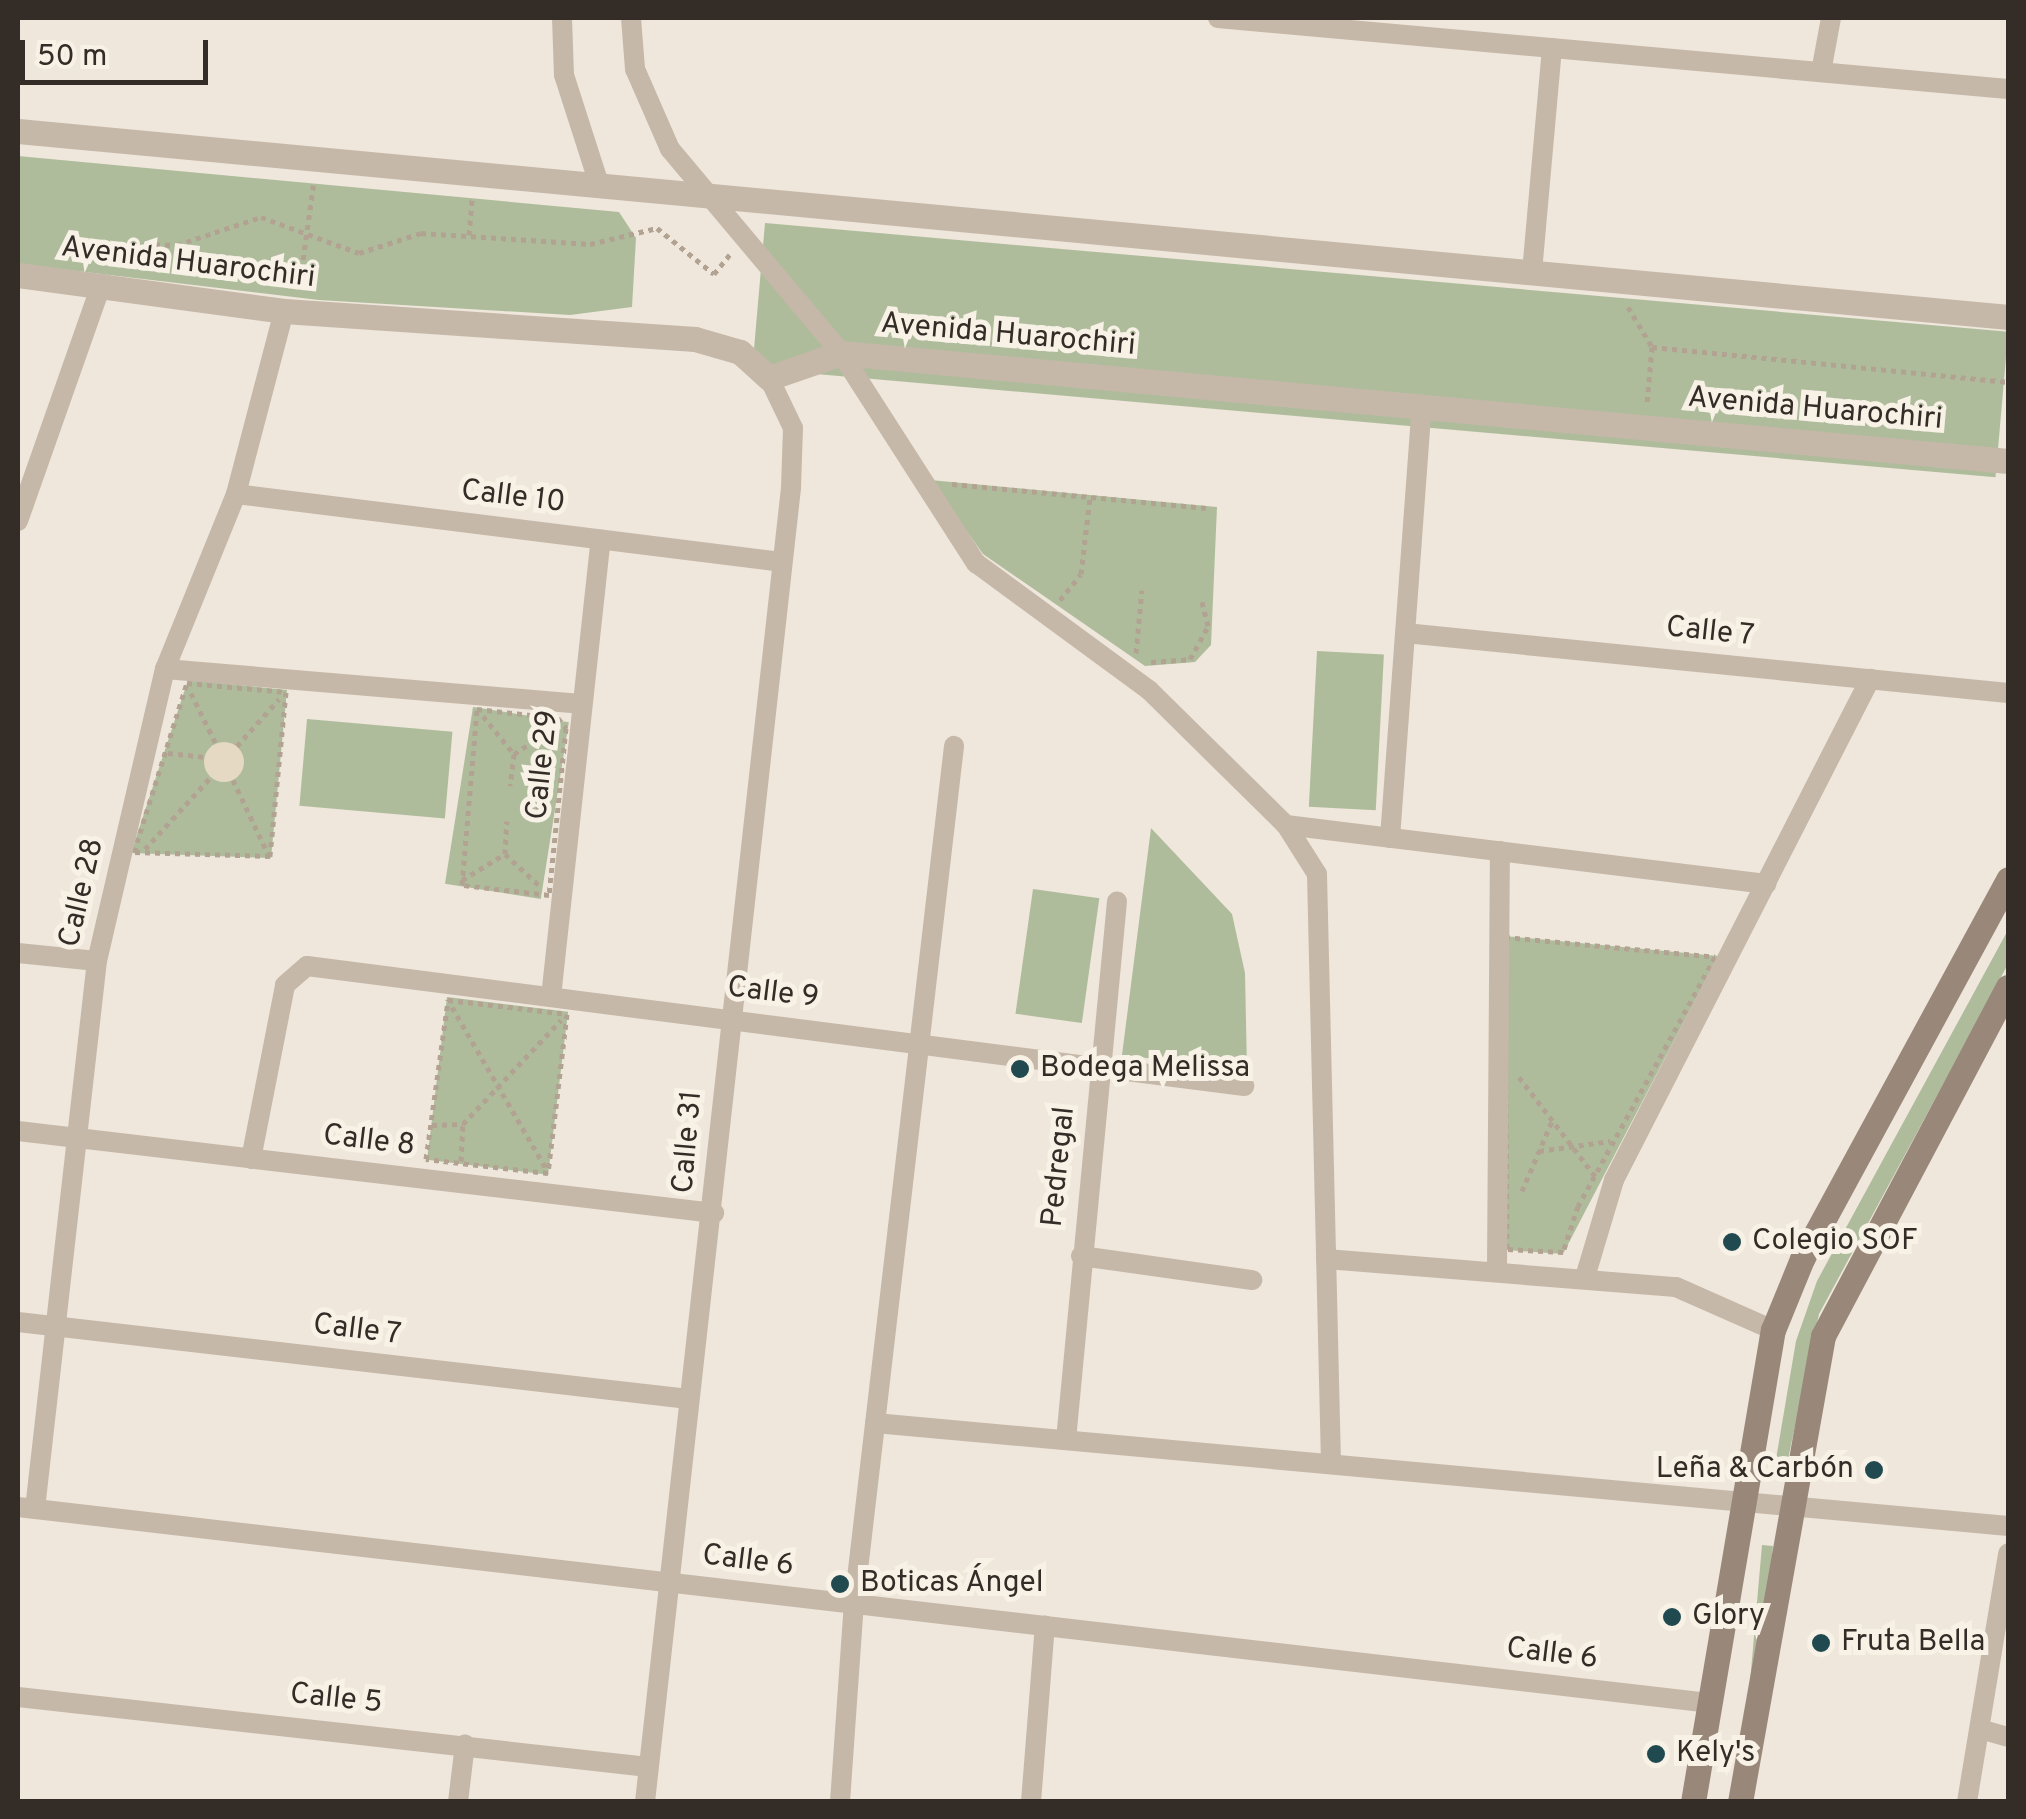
<!DOCTYPE html>
<html>
<head>
<meta charset="utf-8">
<style>
	body { margin:0 }
	#map { position:relative; width:2026px; height:1819px; overflow:hidden; background:#efe7db; font-family:Overpass,sans-serif }
	div>[style] { position:absolute }
	.green>* { inset:0; background:#afbc9c; transform-origin:0 0 }
	.plaza>* { inset:0; background:#e5d9c3 }
	.round { border-radius:50% }
	.path>* { height:5px; margin-top:-2.5px; transform-origin:0; background:repeating-linear-gradient(90deg,#b1a292 0 5px,transparent 0 10px) }
	.minor>* { height:20px; margin:-10px; padding:0 10px; transform-origin:10px; border-radius:10px; background:#c5b8a8 }
	.tertiary>* { height:25px; margin:-12.5px; padding:0 12.5px; transform-origin:12.5px; border-radius:12.5px; background:#c5b8a8 }
	.secondary>* { height:25px; margin:-12.5px; padding:0 12.5px; transform-origin:12.5px; border-radius:12.5px; background:#99877a }
	.dots>* { width:28px; height:28px; translate:-50% -50%; box-sizing:border-box; border:5px solid #f7f1e6; border-radius:50% }
	span { translate:-50% -50%; white-space:nowrap; text-align:center; line-height:1.15; -webkit-text-stroke:10px #f7f1e6; paint-order:stroke }
	.street-label { font-size:30px; color:#332c27 }
	.poi-label { font-size:30px; color:#332c27 }
	.left { translate:0 -50%; text-align:left }
	.right { translate:-100% -50%; text-align:right }
	.frame { position:absolute; inset:0; border:20px solid #332c27; pointer-events:none }
	.scale { position:absolute; left:20px; top:40px; width:188px; height:45px; box-sizing:border-box; border:5px solid #332c27; border-top:0; padding-left:12px; font-size:30px; line-height:35px; white-space:nowrap; color:#332c27; -webkit-text-stroke:8px #f7f1e6; paint-order:stroke }
</style>
</head>
<body>
<div id="map">
	<div class="green">
		<i style="clip-path:polygon(18px 156px,619px 212px,636px 238px,632px 307px,570px 315px,319px 300px,18px 264px)"></i>
		<i style="left:765px;top:223px;width:1248px;height:146px;rotate:5deg"></i>
		<i style="clip-path:polygon(930px 480px,1217px 507px,1211px 645px,1195px 662px,1145px 666px,983px 554px)"></i>
		<i style="left:1317px;top:651px;width:67px;height:156px;rotate:3deg"></i>
		<i style="clip-path:polygon(188px 680px,287px 690px,271px 858px,131px 853px)"></i>
		<i style="left:473px;top:707px;width:97px;height:179px;rotate:9deg"></i>
		<i style="left:307px;top:719px;width:146px;height:87px;rotate:5deg"></i>
		<i style="clip-path:polygon(1151px 828px,1232px 914px,1245px 973px,1247px 1070px,1122px 1055px)"></i>
		<i style="left:1033px;top:889px;width:67px;height:126px;rotate:8deg"></i>
		<i style="clip-path:polygon(2008px 930px,2008px 964px,1819px 1314px,1785px 1473px,1774px 1471px,1796px 1341px,1817px 1281px)"></i>
		<i style="clip-path:polygon(1504px 936px,1718px 956px,1563px 1254px,1506px 1250px)"></i>
		<i style="left:447px;top:997px;width:122px;height:164px;rotate:7deg"></i>
		<i style="left:1762px;top:1545px;width:11px;height:261px;rotate:5deg"></i>
	</div>
	<div class="plaza">
		<i class="round" style="left:204px;top:742px;width:40px;height:40px"></i>
	</div>
	<div class="path">
		<i style="left:469px;top:235px;width:37px;rotate:-85deg"></i>
		<i style="left:134px;top:266px;width:22px;rotate:-87deg"></i>
		<i style="left:135px;top:244px;width:42px;rotate:1.4deg"></i>
		<i style="left:177px;top:245px;width:89px;rotate:-18.4deg"></i>
		<i style="left:261px;top:217px;width:104px;rotate:20.2deg"></i>
		<i style="left:359px;top:253px;width:65px;rotate:-17.9deg"></i>
		<i style="left:421px;top:233px;width:169px;rotate:3.7deg"></i>
		<i style="left:590px;top:244px;width:69px;rotate:-13.4deg"></i>
		<i style="left:657px;top:228px;width:73px;rotate:38.9deg"></i>
		<i style="left:714px;top:274px;width:28px;rotate:-51deg"></i>
		<i style="left:299px;top:289px;width:109px;rotate:-82.1deg"></i>
		<i style="left:1628px;top:307px;width:47px;rotate:59deg"></i>
		<i style="left:1652px;top:347px;width:57px;rotate:95deg"></i>
		<i style="left:1652px;top:347px;width:358px;rotate:5.6deg"></i>
		<i style="left:952px;top:484px;width:255px;rotate:5.4deg"></i>
		<i style="left:1060px;top:600px;width:33px;rotate:-51deg"></i>
		<i style="left:1081px;top:574px;width:78px;rotate:-83.3deg"></i>
		<i style="left:1136px;top:653px;width:63px;rotate:-84.6deg"></i>
		<i style="left:1151px;top:662px;width:39px;rotate:-4deg"></i>
		<i style="left:1190px;top:659px;width:38px;rotate:-61deg"></i>
		<i style="left:1208px;top:626px;width:29px;rotate:-104deg"></i>
		<i style="left:187px;top:683px;width:99px;rotate:5.2deg"></i>
		<i style="left:286px;top:692px;width:165px;rotate:95.6deg"></i>
		<i style="left:270px;top:856px;width:136px;rotate:-178.3deg"></i>
		<i style="left:134px;top:852px;width:177px;rotate:-72.6deg"></i>
		<i style="left:191px;top:693px;width:57px;rotate:63.9deg"></i>
		<i style="left:477px;top:709px;width:81px;rotate:6.3deg"></i>
		<i style="left:558px;top:718px;width:13px;rotate:51deg"></i>
		<i style="left:566px;top:728px;width:168px;rotate:95.8deg"></i>
		<i style="left:549px;top:895px;width:88px;rotate:-173.4deg"></i>
		<i style="left:462px;top:885px;width:177px;rotate:-85.1deg"></i>
		<i style="left:483px;top:716px;width:49px;rotate:50.8deg"></i>
		<i style="left:514px;top:754px;width:32px;rotate:97deg"></i>
		<i style="left:237px;top:746px;width:63px;rotate:-48.2deg"></i>
		<i style="left:168px;top:753px;width:37px;rotate:6deg"></i>
		<i style="left:514px;top:754px;width:53px;rotate:-33.4deg"></i>
		<i style="left:233px;top:780px;width:82px;rotate:64.7deg"></i>
		<i style="left:526px;top:806px;width:27px;rotate:6deg"></i>
		<i style="left:145px;top:849px;width:98px;rotate:-47.5deg"></i>
		<i style="left:505px;top:854px;width:50px;rotate:42.6deg"></i>
		<i style="left:505px;top:854px;width:33px;rotate:-87deg"></i>
		<i style="left:462px;top:880px;width:50px;rotate:-31.2deg"></i>
		<i style="left:1505px;top:937px;width:211px;rotate:5.4deg"></i>
		<i style="left:1715px;top:957px;width:284px;rotate:118.8deg"></i>
		<i style="left:1578px;top:1206px;width:48px;rotate:108.1deg"></i>
		<i style="left:1563px;top:1252px;width:56px;rotate:-176.9deg"></i>
		<i style="left:1507px;top:1249px;width:312px;rotate:-90.4deg"></i>
		<i style="left:448px;top:1000px;width:120px;rotate:6.7deg"></i>
		<i style="left:567px;top:1014px;width:160px;rotate:96.8deg"></i>
		<i style="left:548px;top:1173px;width:123px;rotate:-173.5deg"></i>
		<i style="left:426px;top:1159px;width:161px;rotate:-82.1deg"></i>
		<i style="left:452px;top:1007px;width:189px;rotate:59.8deg"></i>
		<i style="left:1519px;top:1077px;width:125px;rotate:52.5deg"></i>
		<i style="left:432px;top:1125px;width:31px;rotate:-2deg"></i>
		<i style="left:463px;top:1124px;width:143px;rotate:-46.7deg"></i>
		<i style="left:1539px;top:1151px;width:72px;rotate:-8deg"></i>
		<i style="left:461px;top:1161px;width:37px;rotate:-87deg"></i>
		<i style="left:1522px;top:1191px;width:76px;rotate:-66.8deg"></i>
	</div>
	<div class="minor">
		<i style="left:562px;top:18px;width:57px;rotate:88deg"></i>
		<i style="left:564px;top:75px;width:114px;rotate:72.2deg"></i>
		<i style="left:631px;top:18px;width:51px;rotate:85.5deg"></i>
		<i style="left:635px;top:69px;width:87px;rotate:66.4deg"></i>
		<i style="left:670px;top:149px;width:266px;rotate:50deg"></i>
		<i style="left:841px;top:353px;width:250px;rotate:57.3deg"></i>
		<i style="left:976px;top:563px;width:215px;rotate:36.3deg"></i>
		<i style="left:1149px;top:690px;width:192px;rotate:44.6deg"></i>
		<i style="left:1286px;top:825px;width:58px;rotate:57.7deg"></i>
		<i style="left:1317px;top:874px;width:590px;rotate:88.64deg"></i>
		<i style="left:1218px;top:18px;width:793px;rotate:5.14deg"></i>
		<i style="left:1821px;top:72px;width:55px;rotate:-79.5deg"></i>
		<i style="left:1532px;top:272px;width:225px;rotate:-84.9deg"></i>
		<i style="left:236px;top:494px;width:550px;rotate:7.1deg"></i>
		<i style="left:18px;top:521px;width:252px;rotate:-70.6deg"></i>
		<i style="left:1405px;top:633px;width:606px;rotate:5.68deg"></i>
		<i style="left:165px;top:669px;width:417px;rotate:4.8deg"></i>
		<i style="left:1286px;top:825px;width:484px;rotate:7deg"></i>
		<i style="left:1390px;top:838px;width:433px;rotate:-85.8deg"></i>
		<i style="left:18px;top:953px;width:79px;rotate:5.8deg"></i>
		<i style="left:551px;top:997px;width:460px;rotate:-83.8deg"></i>
		<i style="left:18px;top:1131px;width:701px;rotate:6.72deg"></i>
		<i style="left:251px;top:1159px;width:177px;rotate:-78.9deg"></i>
		<i style="left:285px;top:985px;width:29px;rotate:-41deg"></i>
		<i style="left:307px;top:966px;width:945px;rotate:7.3deg"></i>
		<i style="left:1081px;top:1256px;width:173px;rotate:8deg"></i>
		<i style="left:1326px;top:1259px;width:351px;rotate:4.6deg"></i>
		<i style="left:1676px;top:1287px;width:106px;rotate:23.9deg"></i>
		<i style="left:1497px;top:1269px;width:418px;rotate:-89.6deg"></i>
		<i style="left:1586px;top:1274px;width:98px;rotate:-73.4deg"></i>
		<i style="left:1614px;top:1180px;width:563px;rotate:-62.93deg"></i>
		<i style="left:18px;top:1322px;width:675px;rotate:6.55deg"></i>
		<i style="left:875px;top:1423px;width:1138px;rotate:5.19deg"></i>
		<i style="left:1066px;top:1440px;width:541px;rotate:-84.59deg"></i>
		<i style="left:18px;top:1507px;width:1702px;rotate:6.61deg"></i>
		<i style="left:35px;top:1509px;width:551px;rotate:-83.55deg"></i>
		<i style="left:97px;top:961px;width:300px;rotate:-76.9deg"></i>
		<i style="left:165px;top:669px;width:189px;rotate:-67.9deg"></i>
		<i style="left:236px;top:494px;width:189px;rotate:-75.3deg"></i>
		<i style="left:18px;top:1697px;width:634px;rotate:6.34deg"></i>
		<i style="left:1980px;top:1729px;width:29px;rotate:16deg"></i>
		<i style="left:458px;top:1802px;width:58px;rotate:-83.1deg"></i>
		<i style="left:645px;top:1802px;width:1322px;rotate:-83.66deg"></i>
		<i style="left:791px;top:488px;width:60px;rotate:-88.1deg"></i>
		<i style="left:793px;top:428px;width:55px;rotate:-115.6deg"></i>
		<i style="left:840px;top:1802px;width:198px;rotate:-86deg"></i>
		<i style="left:854px;top:1604px;width:864px;rotate:-83.35deg"></i>
		<i style="left:1031px;top:1802px;width:177px;rotate:-85.5deg"></i>
		<i style="left:1967px;top:1802px;width:252px;rotate:-80.6deg"></i>
	</div>
	<div class="tertiary">
		<i style="left:18px;top:131px;width:1999px;rotate:5.34deg"></i>
		<i style="left:18px;top:275px;width:268px;rotate:7.7deg"></i>
		<i style="left:284px;top:311px;width:412px;rotate:3.9deg"></i>
		<i style="left:695px;top:339px;width:47px;rotate:16.1deg"></i>
		<i style="left:740px;top:352px;width:39px;rotate:42deg"></i>
		<i style="left:769px;top:378px;width:76px;rotate:-19.1deg"></i>
		<i style="left:841px;top:353px;width:1172px;rotate:5.29deg"></i>
	</div>
	<div class="secondary">
		<i style="left:1693px;top:1802px;width:479px;rotate:-80.4deg"></i>
		<i style="left:1773px;top:1330px;width:77px;rotate:-67.8deg"></i>
		<i style="left:1802px;top:1259px;width:432px;rotate:-61.5deg"></i>
		<i style="left:1740px;top:1802px;width:473px;rotate:-79.9deg"></i>
		<i style="left:1823px;top:1336px;width:395px;rotate:-62.1deg"></i>
	</div>
	<div class="dots">
		<i style="left:1020px;top:1069px;background:#214a50"></i>
		<i style="left:1732px;top:1242px;background:#214a50"></i>
		<i style="left:1874px;top:1470px;background:#214a50"></i>
		<i style="left:840px;top:1584px;background:#214a50"></i>
		<i style="left:1672px;top:1617px;background:#214a50"></i>
		<i style="left:1821px;top:1643px;background:#214a50"></i>
		<i style="left:1656px;top:1754px;background:#214a50"></i>
	</div>
	<div class="street-label">
		<span style="left:188px;top:264px;rotate:7deg">Avenida Huarochiri</span>
		<span style="left:1008px;top:336px;rotate:5deg">Avenida Huarochiri</span>
		<span style="left:1815px;top:410px;rotate:5deg">Avenida Huarochiri</span>
		<span style="left:513px;top:498px;rotate:7deg">Calle 10</span>
		<span style="left:1710px;top:633px;rotate:6deg">Calle 7</span>
		<span style="left:544px;top:765px;rotate:-84deg">Calle 29</span>
		<span style="left:83px;top:893px;rotate:-77deg">Calle 28</span>
		<span style="left:773px;top:994px;rotate:7deg">Calle 9</span>
		<span style="left:369px;top:1142px;rotate:7deg">Calle 8</span>
		<span style="left:689px;top:1142px;rotate:-85deg">Calle 31</span>
		<span style="left:1060px;top:1167px;rotate:-84deg">Pedregal</span>
		<span style="left:357px;top:1331px;rotate:7deg">Calle 7</span>
		<span style="left:748px;top:1562px;rotate:7deg">Calle 6</span>
		<span style="left:1552px;top:1655px;rotate:7deg">Calle 6</span>
		<span style="left:336px;top:1700px;rotate:6deg">Calle 5</span>
	</div>
	<div class="poi-label">
		<span class="left" style="left:1040px;top:1069px">Bodega Melissa</span>
		<span class="left" style="left:1752px;top:1242px">Colegio SOF</span>
		<span class="right" style="left:1854px;top:1470px">Leña &amp; Carbón</span>
		<span class="left" style="left:860px;top:1584px">Boticas Ángel</span>
		<span class="left" style="left:1692px;top:1617px">Glory</span>
		<span class="left" style="left:1841px;top:1643px">Fruta Bella</span>
		<span class="left" style="left:1676px;top:1754px">Kely's</span>
	</div>
	<div class="frame"></div>
	<div class="scale">50 m</div>
</div>
</body>
</html>
